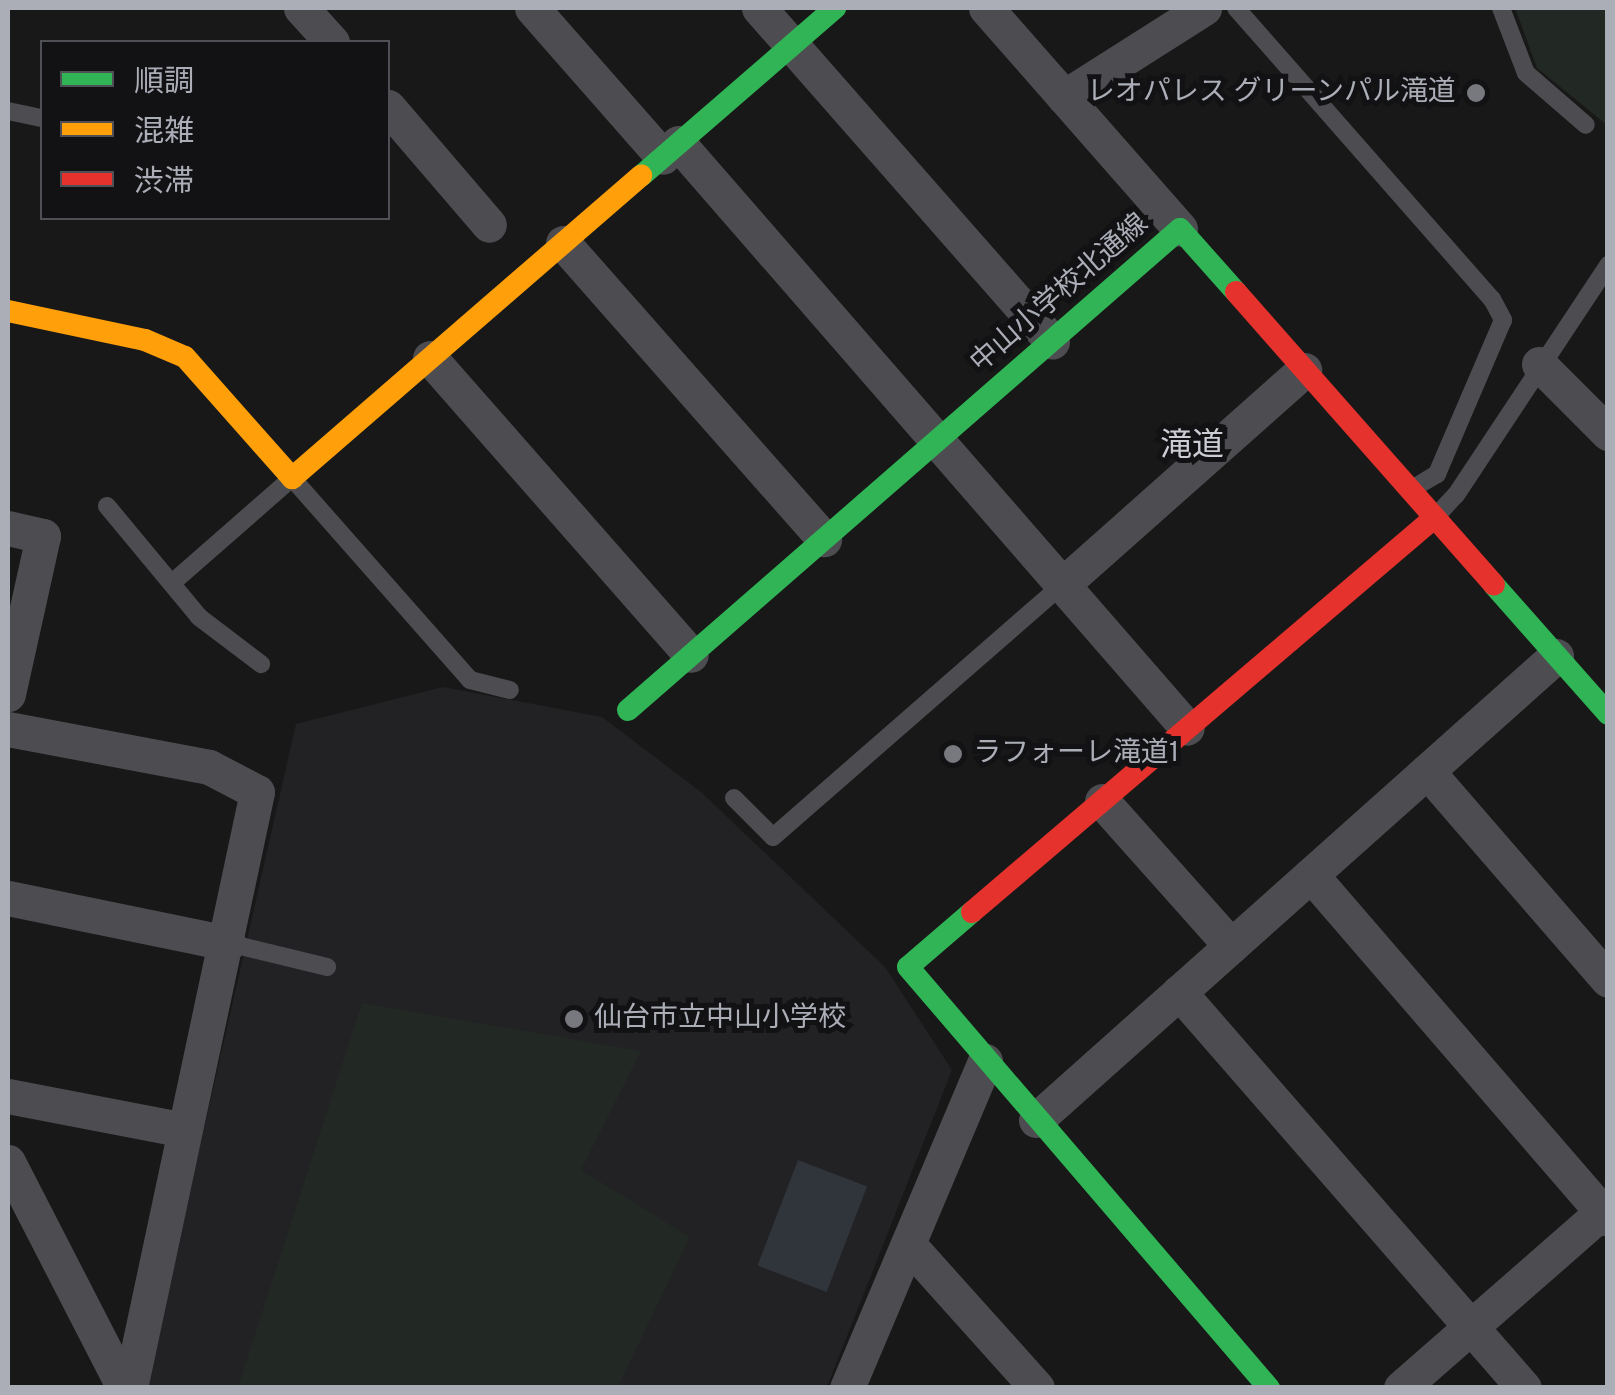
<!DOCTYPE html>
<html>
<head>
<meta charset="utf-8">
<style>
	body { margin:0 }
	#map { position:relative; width:1615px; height:1395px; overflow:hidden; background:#181818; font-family:Overpass,"Noto Sans JP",sans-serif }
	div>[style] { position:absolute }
	.built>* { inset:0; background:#222224 }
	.green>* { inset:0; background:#222823 }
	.water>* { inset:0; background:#30353c; transform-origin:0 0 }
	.lane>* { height:18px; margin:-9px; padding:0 9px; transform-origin:9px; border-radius:9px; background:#4d4d51 }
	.street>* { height:35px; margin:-17.5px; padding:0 17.5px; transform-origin:17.5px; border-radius:17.5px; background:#4d4d51 }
	.fast>* { height:22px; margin:-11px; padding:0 11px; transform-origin:11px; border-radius:11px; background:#30b455 }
	.slow>* { height:22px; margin:-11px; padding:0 11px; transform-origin:11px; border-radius:11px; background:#ff9f0a }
	.jam>* { height:22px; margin:-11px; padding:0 11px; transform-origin:11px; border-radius:11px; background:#e5322d }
	.dots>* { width:28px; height:28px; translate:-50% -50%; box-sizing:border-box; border:5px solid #121214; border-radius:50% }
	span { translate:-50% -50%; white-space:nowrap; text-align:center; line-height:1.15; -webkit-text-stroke:10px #121214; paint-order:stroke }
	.poi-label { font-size:28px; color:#abadb7 }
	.right { translate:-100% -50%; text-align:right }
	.left { translate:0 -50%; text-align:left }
	.street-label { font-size:28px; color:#abadb7 }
	.quarter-label { font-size:32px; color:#cbccd4 }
	.frame { position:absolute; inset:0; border:10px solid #abadb7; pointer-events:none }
	.legend { position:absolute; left:40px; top:40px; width:350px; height:180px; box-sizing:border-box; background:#121214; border:2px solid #4f5055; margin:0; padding:12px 18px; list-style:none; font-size:30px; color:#abadb7 }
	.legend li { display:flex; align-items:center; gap:20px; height:50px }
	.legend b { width:50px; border:2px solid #4f5055 }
</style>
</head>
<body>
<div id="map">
	<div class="built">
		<i style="clip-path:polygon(443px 687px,602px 717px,701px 792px,885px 967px,952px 1070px,827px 1387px,145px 1388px,296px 724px)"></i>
	</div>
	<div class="green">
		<i style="clip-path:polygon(1515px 8px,1607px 8px,1607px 125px,1537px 68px)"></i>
		<i style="clip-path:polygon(362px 1003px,641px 1051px,581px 1170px,690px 1237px,618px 1387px,238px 1387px)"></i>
	</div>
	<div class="water">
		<i style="left:798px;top:1160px;width:74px;height:113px;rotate:21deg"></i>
	</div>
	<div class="lane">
		<i style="left:1236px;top:8px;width:388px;rotate:48.7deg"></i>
		<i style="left:1492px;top:299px;width:24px;rotate:62deg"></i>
		<i style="left:1503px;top:320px;width:168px;rotate:113.2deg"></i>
		<i style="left:1437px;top:474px;width:27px;rotate:149deg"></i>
		<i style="left:1501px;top:8px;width:70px;rotate:69deg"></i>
		<i style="left:1526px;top:73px;width:79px;rotate:40.9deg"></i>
		<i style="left:8px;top:111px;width:35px;rotate:12deg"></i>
		<i style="left:107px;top:506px;width:144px;rotate:50.3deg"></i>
		<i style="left:199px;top:617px;width:78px;rotate:37.2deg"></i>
		<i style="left:1438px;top:514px;width:26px;rotate:-47deg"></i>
		<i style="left:1456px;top:495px;width:276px;rotate:-56.5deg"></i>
		<i style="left:172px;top:583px;width:159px;rotate:-41.2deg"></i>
		<i style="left:292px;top:478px;width:269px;rotate:48.6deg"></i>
		<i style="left:470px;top:680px;width:41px;rotate:14deg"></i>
		<i style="left:734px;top:798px;width:55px;rotate:45deg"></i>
		<i style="left:773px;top:837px;width:383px;rotate:-41.1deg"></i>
		<i style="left:228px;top:943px;width:102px;rotate:13.6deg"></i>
	</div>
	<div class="street">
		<i style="left:301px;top:8px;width:46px;rotate:47.6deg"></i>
		<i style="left:532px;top:8px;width:198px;rotate:48.7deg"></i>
		<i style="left:759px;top:8px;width:444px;rotate:48.7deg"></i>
		<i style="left:986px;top:8px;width:294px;rotate:48.7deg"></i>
		<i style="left:1064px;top:97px;width:166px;rotate:-32.4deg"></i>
		<i style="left:388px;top:107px;width:155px;rotate:49.4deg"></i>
		<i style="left:678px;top:143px;width:775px;rotate:48.97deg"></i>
		<i style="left:563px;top:243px;width:395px;rotate:48.6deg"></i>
		<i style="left:430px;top:358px;width:395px;rotate:48.7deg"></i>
		<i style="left:1539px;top:364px;width:98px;rotate:45deg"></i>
		<i style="left:8px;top:528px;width:36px;rotate:13deg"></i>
		<i style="left:43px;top:536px;width:162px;rotate:102.5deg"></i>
		<i style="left:1062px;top:585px;width:324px;rotate:-41.6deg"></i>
		<i style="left:8px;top:729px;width:205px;rotate:10.7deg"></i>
		<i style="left:209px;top:767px;width:54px;rotate:27.5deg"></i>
		<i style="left:257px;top:792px;width:609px;rotate:102.03deg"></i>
		<i style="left:1427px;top:771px;width:276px;rotate:49.1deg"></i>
		<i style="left:1102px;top:801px;width:194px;rotate:48.3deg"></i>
		<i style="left:1311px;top:875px;width:454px;rotate:49.2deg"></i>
		<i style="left:8px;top:898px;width:225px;rotate:11.6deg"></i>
		<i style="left:1179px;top:992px;width:525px;rotate:48.94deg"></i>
		<i style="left:8px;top:1096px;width:180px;rotate:10.9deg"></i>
		<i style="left:1036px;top:1120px;width:697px;rotate:-41.74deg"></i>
		<i style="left:8px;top:1162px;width:254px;rotate:62.8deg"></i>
		<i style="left:908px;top:1244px;width:193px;rotate:48.1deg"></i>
		<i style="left:847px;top:1388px;width:355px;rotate:-67.1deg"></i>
		<i style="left:1401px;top:1388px;width:275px;rotate:-41.2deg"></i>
	</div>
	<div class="fast">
		<i style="left:641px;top:176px;width:257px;rotate:-40.9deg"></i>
		<i style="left:1494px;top:585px;width:172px;rotate:48.5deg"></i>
		<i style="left:628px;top:710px;width:732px;rotate:-41.07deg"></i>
		<i style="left:1180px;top:229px;width:84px;rotate:48.4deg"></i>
		<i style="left:972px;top:912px;width:84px;rotate:139.3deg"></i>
		<i style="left:908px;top:967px;width:555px;rotate:49.39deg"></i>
	</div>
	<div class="slow">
		<i style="left:8px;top:311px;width:140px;rotate:12deg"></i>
		<i style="left:145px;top:340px;width:43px;rotate:23deg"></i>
		<i style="left:185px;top:357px;width:162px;rotate:48.5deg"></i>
		<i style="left:292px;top:478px;width:462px;rotate:-40.9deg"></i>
	</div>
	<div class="jam">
		<i style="left:1236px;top:292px;width:390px;rotate:48.6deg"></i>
		<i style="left:972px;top:912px;width:607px;rotate:-40.46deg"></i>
	</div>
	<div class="dots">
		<i style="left:1476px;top:93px;background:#78797f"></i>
		<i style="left:953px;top:754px;background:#78797f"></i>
		<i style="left:574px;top:1019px;background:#78797f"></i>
	</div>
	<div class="poi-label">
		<span class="right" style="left:1456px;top:93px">レオパレス グリーンパル滝道</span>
		<span class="left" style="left:973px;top:754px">ラフォーレ滝道1</span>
		<span class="left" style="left:594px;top:1019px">仙台市立中山小学校</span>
	</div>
	<div class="street-label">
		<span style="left:1060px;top:294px;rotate:-41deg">中山小学校北通線</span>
	</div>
	<div class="quarter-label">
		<span style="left:1192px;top:447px">滝道</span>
	</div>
	<div class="frame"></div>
	<ul class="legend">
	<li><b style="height:12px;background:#30b455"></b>順調</li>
	<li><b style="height:12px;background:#ff9f0a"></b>混雑</li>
	<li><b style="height:12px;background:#e5322d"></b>渋滞</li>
	</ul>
</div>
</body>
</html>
